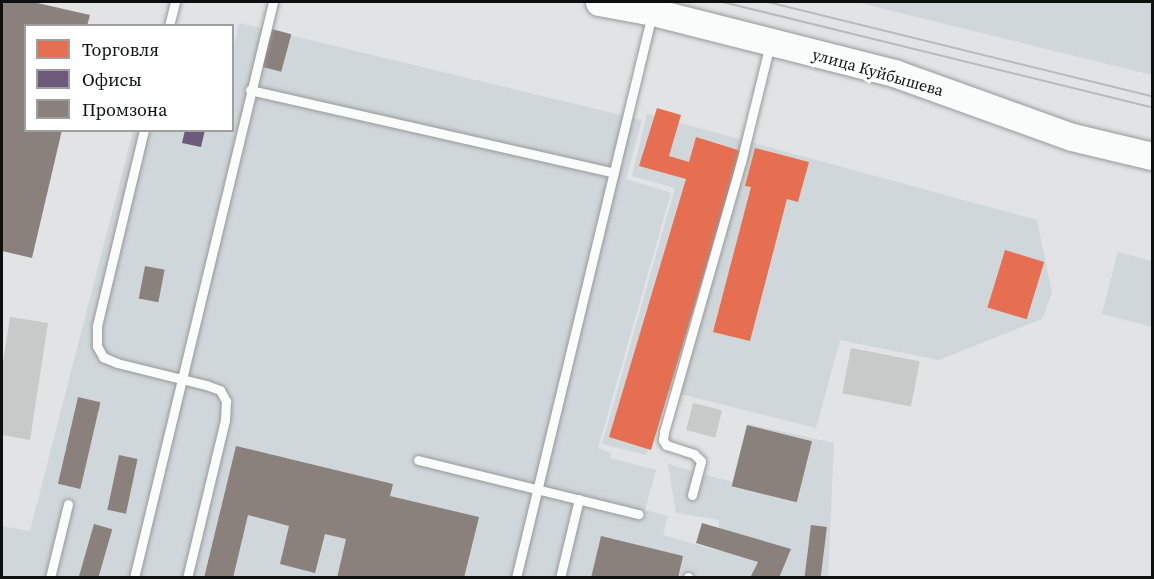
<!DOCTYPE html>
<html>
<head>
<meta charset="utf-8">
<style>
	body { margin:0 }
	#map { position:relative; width:1154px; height:579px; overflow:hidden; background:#e1e3e4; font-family:"Source Serif 4",serif }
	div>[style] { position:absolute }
	.built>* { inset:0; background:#d0d7da }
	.shops>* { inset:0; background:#e76f51; transform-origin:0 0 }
	.offices>* { inset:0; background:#6d597a }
	.industry>* { inset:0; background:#8a817c; transform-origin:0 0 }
	.building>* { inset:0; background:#c8c9c9; transform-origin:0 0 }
	.roads { filter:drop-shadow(0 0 2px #98999a) drop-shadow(0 0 2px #98999a) }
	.service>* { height:9px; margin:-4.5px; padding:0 4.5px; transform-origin:4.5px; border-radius:4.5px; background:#fafbfb }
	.secondary>* { height:27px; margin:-13.5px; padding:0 13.5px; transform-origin:13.5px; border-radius:13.5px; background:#fafbfb }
	.tram>* { height:1.5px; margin:-0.75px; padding:0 0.75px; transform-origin:0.75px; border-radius:0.75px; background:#b9baba }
	span { translate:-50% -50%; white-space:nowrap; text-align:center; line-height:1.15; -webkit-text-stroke:6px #fff; paint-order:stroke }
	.street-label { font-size:16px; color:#0e1010 }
	.frame { position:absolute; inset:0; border:3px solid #0e1010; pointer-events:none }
	.legend { position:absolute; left:24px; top:24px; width:210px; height:108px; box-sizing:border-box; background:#fff; border:2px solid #9f9f9f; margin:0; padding:8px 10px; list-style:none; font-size:18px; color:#0e1010 }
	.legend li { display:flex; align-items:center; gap:12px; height:30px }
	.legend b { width:30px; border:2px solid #9f9f9f }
</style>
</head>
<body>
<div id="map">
	<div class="built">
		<i style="clip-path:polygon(856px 2px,1152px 2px,1152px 75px)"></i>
		<i style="clip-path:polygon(239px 23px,642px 120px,626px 179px,671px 193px,598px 448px,611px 453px,610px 458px,656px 470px,645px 510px,668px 516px,663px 535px,718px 551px,719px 520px,676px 513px,668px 464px,732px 482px,748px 424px,834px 443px,828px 577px,2px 577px,2px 526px,30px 531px,133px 131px,232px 130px,233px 52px)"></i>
		<i style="clip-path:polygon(647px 114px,1037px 220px,1052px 293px,1042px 319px,939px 360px,840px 340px,816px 428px,665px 390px,646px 455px,602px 444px,675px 188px,632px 176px)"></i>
		<i style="clip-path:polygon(1118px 252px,1152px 261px,1152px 327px,1102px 314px)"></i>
	</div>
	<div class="shops">
		<i style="clip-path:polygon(657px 108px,681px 115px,669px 156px,689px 162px,696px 137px,741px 151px,651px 450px,609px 437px,686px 179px,639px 166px)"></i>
		<i style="clip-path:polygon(755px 148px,809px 162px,798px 202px,787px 199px,750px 341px,713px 332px,751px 187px,745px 186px)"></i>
		<i style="left:1005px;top:250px;width:41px;height:60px;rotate:17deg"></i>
	</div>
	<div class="offices">
		<i style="clip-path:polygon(185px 130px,205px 130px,201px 147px,182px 143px)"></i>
	</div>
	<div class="industry">
		<i style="clip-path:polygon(2px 2px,33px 2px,90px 15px,87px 26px,26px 26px,26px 130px,62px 130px,32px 258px,2px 251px)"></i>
		<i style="left:272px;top:29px;width:20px;height:39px;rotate:15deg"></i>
		<i style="left:145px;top:266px;width:20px;height:33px;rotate:11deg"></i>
		<i style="left:78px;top:397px;width:23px;height:89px;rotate:13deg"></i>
		<i style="left:747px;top:425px;width:67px;height:63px;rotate:14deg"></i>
		<i style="clip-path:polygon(236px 446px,393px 484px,390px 496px,479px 517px,464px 578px,337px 578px,346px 539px,325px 534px,315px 573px,280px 564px,289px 526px,248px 515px,233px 578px,204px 578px)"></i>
		<i style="left:119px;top:455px;width:19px;height:56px;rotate:12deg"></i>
		<i style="clip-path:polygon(702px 523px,791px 549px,779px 578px,750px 578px,758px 562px,696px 543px)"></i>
		<i style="left:94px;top:524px;width:19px;height:56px;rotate:16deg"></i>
		<i style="left:811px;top:525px;width:16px;height:53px;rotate:7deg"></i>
		<i style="clip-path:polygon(601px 536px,683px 556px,678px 578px,591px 578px)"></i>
	</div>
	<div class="building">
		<i style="clip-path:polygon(10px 317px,48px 323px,30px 440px,2px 435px,2px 369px)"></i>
		<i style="left:851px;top:348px;width:70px;height:46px;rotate:11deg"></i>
		<i style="left:693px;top:403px;width:30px;height:28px;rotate:14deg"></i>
	</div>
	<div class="roads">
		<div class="service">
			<i style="left:169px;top:26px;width:25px;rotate:-76deg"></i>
			<i style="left:250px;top:90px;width:373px;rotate:12.8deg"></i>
			<i style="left:144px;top:130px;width:202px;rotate:103.5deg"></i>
			<i style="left:97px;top:326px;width:20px;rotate:90deg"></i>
			<i style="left:97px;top:346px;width:13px;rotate:61deg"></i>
			<i style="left:103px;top:357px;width:15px;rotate:23deg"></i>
			<i style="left:117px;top:363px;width:92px;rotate:13.9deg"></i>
			<i style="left:206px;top:385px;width:15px;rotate:20deg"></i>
			<i style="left:220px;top:390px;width:13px;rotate:61deg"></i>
			<i style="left:226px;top:401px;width:19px;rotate:93deg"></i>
			<i style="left:225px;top:420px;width:163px;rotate:103.5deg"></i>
			<i style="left:418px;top:460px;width:227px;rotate:13.8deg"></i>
			<i style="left:692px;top:495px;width:35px;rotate:-75deg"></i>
			<i style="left:701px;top:461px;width:10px;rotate:-135deg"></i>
			<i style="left:694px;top:454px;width:29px;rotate:-162deg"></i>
			<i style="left:666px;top:445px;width:6px;rotate:-121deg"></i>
			<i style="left:663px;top:440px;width:8px;rotate:-83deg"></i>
			<i style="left:664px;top:432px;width:281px;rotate:-74.1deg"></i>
			<i style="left:741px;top:162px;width:122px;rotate:-76.2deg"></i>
			<i style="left:50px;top:578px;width:76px;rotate:-76.3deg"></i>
			<i style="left:134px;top:578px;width:593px;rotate:-76.43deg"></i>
			<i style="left:516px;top:578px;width:580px;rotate:-76.44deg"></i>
			<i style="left:560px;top:578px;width:81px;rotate:-76.5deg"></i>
			<i style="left:688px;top:578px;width:1px;rotate:-90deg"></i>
		</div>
		<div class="secondary">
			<i style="left:599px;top:2px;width:55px;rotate:10.5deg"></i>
			<i style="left:653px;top:12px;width:249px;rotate:14.2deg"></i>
			<i style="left:894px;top:73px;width:189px;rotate:19.8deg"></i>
			<i style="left:1072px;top:137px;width:82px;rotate:13.4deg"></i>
		</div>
	</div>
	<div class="tram">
		<i style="left:723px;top:2px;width:442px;rotate:13.8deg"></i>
		<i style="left:768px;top:2px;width:395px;rotate:13.8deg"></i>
	</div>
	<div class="street-label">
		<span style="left:878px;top:72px;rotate:16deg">улица Куйбышева</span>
	</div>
	<div class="frame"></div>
	<ul class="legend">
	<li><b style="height:16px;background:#e76f51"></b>Торговля</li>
	<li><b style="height:16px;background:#6d597a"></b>Офисы</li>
	<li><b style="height:16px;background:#8a817c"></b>Промзона</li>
	</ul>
</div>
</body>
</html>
